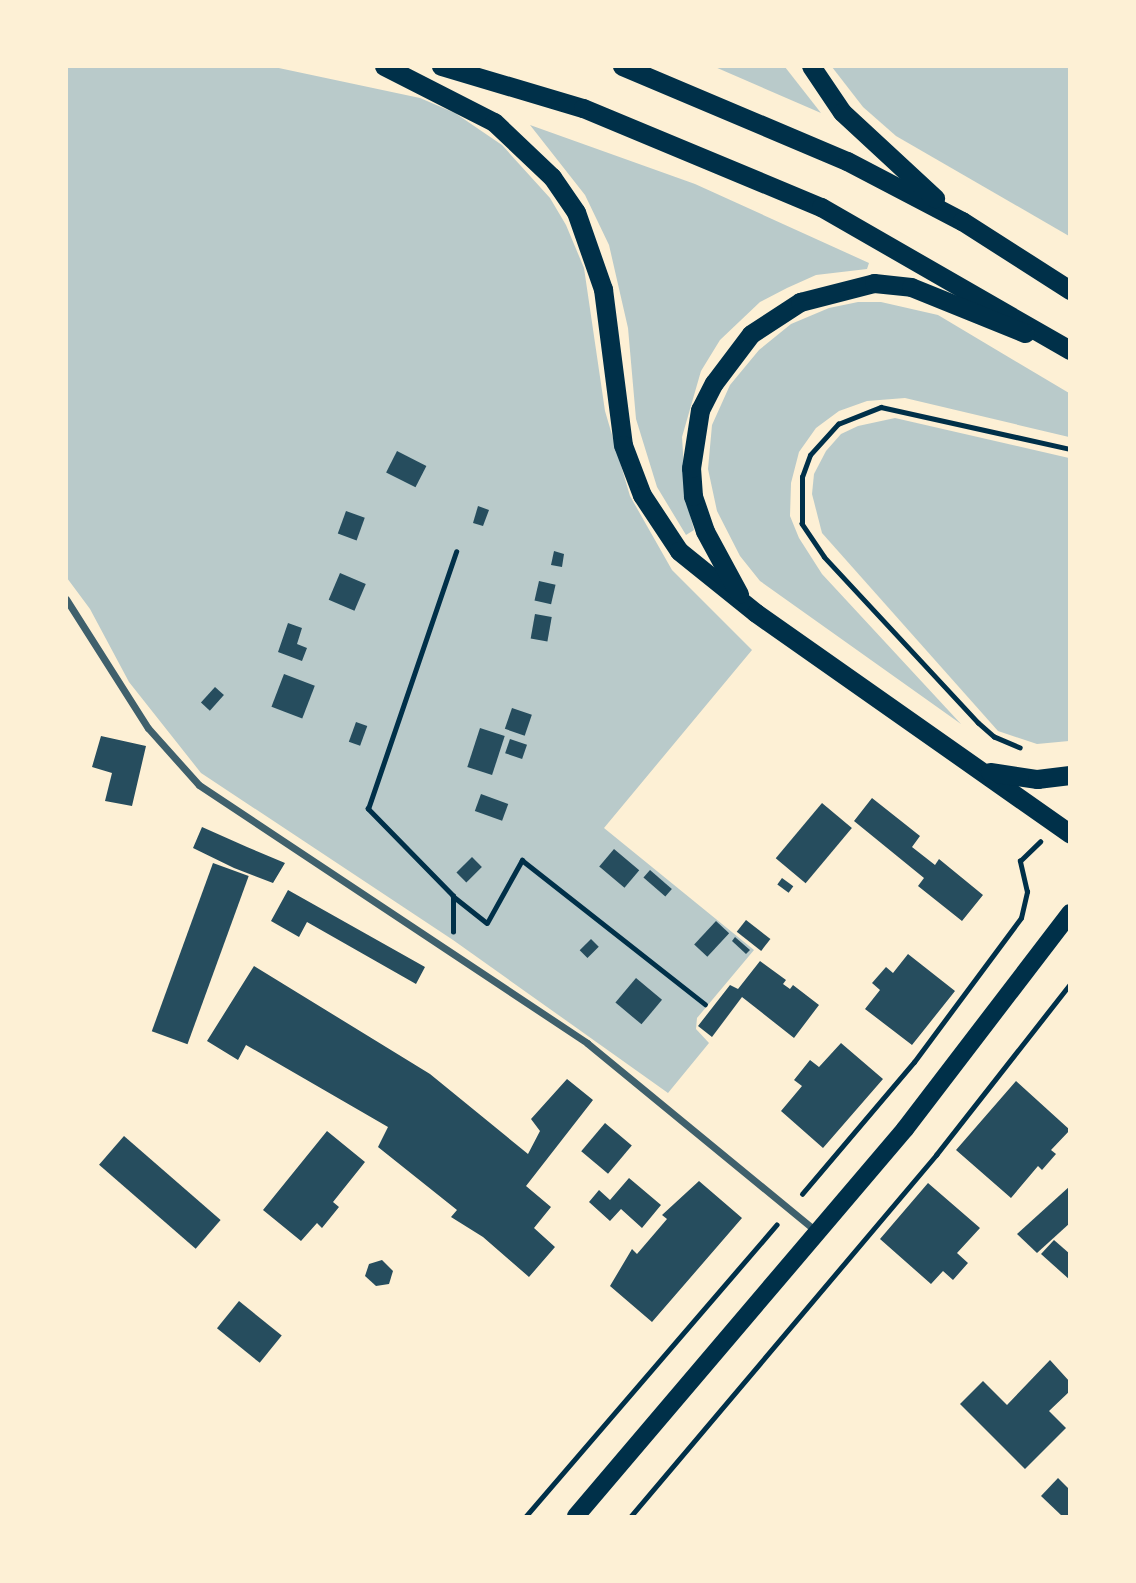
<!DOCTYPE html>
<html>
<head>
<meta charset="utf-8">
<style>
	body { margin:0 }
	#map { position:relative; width:1136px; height:1583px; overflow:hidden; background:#fdf0d5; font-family:Karla,sans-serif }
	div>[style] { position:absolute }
	.green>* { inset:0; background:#b9caca }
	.building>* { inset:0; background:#264d5e; transform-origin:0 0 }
	.path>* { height:4.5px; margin:-2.25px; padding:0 2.25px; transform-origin:2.25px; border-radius:2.25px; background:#003049 }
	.minor>* { height:7px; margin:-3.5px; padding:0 3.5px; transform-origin:3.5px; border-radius:3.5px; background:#3f606c }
	.primary>* { height:18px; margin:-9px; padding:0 9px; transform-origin:9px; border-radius:9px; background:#003049 }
	.trunk>* { height:19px; margin:-9.5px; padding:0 9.5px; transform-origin:9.5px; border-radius:9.5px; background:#003049 }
	span { translate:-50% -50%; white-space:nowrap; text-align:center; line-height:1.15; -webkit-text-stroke:5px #fdf0d5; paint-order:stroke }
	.frame { position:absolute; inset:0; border:68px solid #fdf0d5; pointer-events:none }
</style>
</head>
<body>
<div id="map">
	<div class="green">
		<i style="clip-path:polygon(67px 67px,274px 67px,420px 98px,455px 113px,502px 145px,550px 198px,566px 225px,584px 268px,605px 411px,630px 496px,672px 570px,752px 650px,604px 828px,754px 950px,697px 1018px,696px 1029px,709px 1043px,668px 1093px,453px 940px,201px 773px,129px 682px,90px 609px,67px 578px)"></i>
		<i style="clip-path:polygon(715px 67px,785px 67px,821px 113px)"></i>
		<i style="clip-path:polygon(832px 67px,1069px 67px,1069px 236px,896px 136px,863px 107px)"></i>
		<i style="clip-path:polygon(530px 125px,695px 184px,869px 263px,867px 269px,816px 275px,787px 288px,760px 302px,720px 340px,701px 371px,682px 437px,686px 499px,694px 530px,686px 535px,657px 487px,636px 419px,628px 328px,609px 245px,585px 195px)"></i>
		<i style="clip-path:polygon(858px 302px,881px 302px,938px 315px,1069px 393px,1069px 437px,905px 398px,867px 401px,839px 411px,816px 428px,799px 452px,791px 483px,790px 516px,799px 538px,822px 574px,961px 724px,760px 581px,740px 556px,717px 511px,708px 469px,712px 425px,730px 385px,759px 350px,791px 324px,829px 308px)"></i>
		<i style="clip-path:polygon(895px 418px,1069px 458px,1069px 741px,1037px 744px,998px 731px,822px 533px,812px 494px,814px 474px,826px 451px,841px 434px,858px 426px)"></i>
	</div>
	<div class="building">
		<i style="left:397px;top:451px;width:33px;height:24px;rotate:27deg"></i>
		<i style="clip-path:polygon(478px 506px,489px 510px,483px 526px,473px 523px)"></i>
		<i style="left:346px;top:511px;width:20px;height:24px;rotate:20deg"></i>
		<i style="clip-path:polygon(554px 551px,564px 554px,562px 567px,551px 565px)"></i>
		<i style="left:340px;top:573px;width:28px;height:29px;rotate:23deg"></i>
		<i style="left:539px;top:581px;width:17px;height:20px;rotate:13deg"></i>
		<i style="left:535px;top:614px;width:17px;height:25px;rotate:10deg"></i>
		<i style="clip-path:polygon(288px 623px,302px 628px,297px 644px,307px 648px,302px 661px,278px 652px)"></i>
		<i style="left:284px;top:674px;width:33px;height:35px;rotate:21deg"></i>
		<i style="left:215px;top:687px;width:12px;height:21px;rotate:42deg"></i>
		<i style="left:512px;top:708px;width:21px;height:22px;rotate:19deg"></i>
		<i style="left:356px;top:722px;width:12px;height:21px;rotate:20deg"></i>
		<i style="left:480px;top:728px;width:26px;height:41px;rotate:18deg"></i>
		<i style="clip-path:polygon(101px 736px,146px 746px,132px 806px,105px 801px,112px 773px,92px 767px)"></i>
		<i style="left:510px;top:739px;width:18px;height:15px;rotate:19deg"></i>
		<i style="left:481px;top:794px;width:29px;height:18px;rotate:20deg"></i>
		<i style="clip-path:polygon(872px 798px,920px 836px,912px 847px,935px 865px,939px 859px,983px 895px,962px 921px,918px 886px,924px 878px,854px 821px)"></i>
		<i style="left:822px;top:803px;width:39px;height:72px;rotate:40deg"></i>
		<i style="clip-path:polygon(202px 827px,247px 847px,285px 863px,273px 883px,234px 868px,193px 848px)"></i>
		<i style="left:614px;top:849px;width:33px;height:23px;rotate:40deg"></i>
		<i style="left:472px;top:857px;width:14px;height:22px;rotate:45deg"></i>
		<i style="left:213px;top:863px;width:38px;height:179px;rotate:20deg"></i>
		<i style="left:650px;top:870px;width:29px;height:10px;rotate:41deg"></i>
		<i style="left:782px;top:878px;width:14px;height:8px;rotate:36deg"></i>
		<i style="clip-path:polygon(288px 890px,425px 967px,416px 984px,307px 922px,299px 937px,271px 921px)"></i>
		<i style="left:746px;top:920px;width:31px;height:15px;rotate:38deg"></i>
		<i style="left:716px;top:921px;width:18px;height:32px;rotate:43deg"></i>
		<i style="clip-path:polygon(735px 937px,750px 950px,746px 954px,732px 941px)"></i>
		<i style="left:591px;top:939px;width:11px;height:16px;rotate:45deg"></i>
		<i style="clip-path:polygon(908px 954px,955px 991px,912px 1045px,865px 1009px,880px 990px,872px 983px,886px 967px,893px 973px)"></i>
		<i style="clip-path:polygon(760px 961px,786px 980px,783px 984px,790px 989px,793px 985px,819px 1005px,794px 1038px,742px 997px,712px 1037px,698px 1026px,730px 985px,738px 989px)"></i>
		<i style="clip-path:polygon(254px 966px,430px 1074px,528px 1154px,540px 1131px,531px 1119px,567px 1079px,593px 1100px,526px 1186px,551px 1207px,534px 1228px,555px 1247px,529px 1277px,483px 1237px,451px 1217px,457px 1210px,378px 1147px,388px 1127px,246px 1045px,238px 1060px,207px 1041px)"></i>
		<i style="left:636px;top:978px;width:34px;height:32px;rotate:40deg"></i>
		<i style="clip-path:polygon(841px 1043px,883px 1079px,823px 1148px,781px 1111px,802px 1086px,794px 1080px,810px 1060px,819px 1067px)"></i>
		<i style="clip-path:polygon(1016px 1081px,1070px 1130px,1051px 1150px,1056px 1154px,1042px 1170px,1038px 1166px,1011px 1198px,956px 1150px)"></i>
		<i style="left:605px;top:1123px;width:35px;height:37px;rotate:40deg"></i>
		<i style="clip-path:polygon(327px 1131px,365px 1162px,333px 1202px,339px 1207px,322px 1228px,317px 1223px,301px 1241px,263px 1210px)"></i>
		<i style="left:124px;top:1136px;width:128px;height:38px;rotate:41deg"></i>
		<i style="clip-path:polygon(629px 1178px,661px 1205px,642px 1228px,621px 1209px,610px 1221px,589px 1202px,599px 1190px,610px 1200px)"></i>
		<i style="clip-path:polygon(699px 1181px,742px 1218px,652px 1322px,610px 1286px,632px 1249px,637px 1254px,667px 1219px,662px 1215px)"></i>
		<i style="clip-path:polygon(928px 1183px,980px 1228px,957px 1253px,968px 1263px,953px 1280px,943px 1271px,931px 1284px,880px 1239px)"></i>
		<i style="clip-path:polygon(1070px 1186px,1070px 1223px,1037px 1253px,1017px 1234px)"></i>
		<i style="clip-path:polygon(1054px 1240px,1070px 1254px,1070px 1280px,1041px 1254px)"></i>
		<i style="clip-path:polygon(382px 1260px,393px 1271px,389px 1284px,376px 1286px,365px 1276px,369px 1264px)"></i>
		<i style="left:239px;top:1301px;width:55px;height:35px;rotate:39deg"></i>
		<i style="clip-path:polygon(1050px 1360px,1070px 1382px,1070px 1391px,1049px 1411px,1066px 1428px,1025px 1469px,960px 1404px,983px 1381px,1007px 1405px)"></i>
		<i style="clip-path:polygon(1058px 1478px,1070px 1490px,1070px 1516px,1062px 1516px,1041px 1496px)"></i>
	</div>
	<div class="path">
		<i style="left:1020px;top:748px;width:28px;rotate:-157deg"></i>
		<i style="left:994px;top:737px;width:21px;rotate:-139deg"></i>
		<i style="left:978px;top:723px;width:226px;rotate:-132.9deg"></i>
		<i style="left:824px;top:557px;width:40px;rotate:-124deg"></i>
		<i style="left:802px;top:524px;width:47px;rotate:-90deg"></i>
		<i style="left:802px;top:477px;width:23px;rotate:-70deg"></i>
		<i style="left:810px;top:455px;width:42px;rotate:-47.9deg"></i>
		<i style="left:838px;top:424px;width:46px;rotate:-21.6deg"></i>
		<i style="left:881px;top:407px;width:194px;rotate:12.5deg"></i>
		<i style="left:453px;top:896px;width:43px;rotate:38.5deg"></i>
		<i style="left:487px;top:923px;width:72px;rotate:-60.9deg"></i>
		<i style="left:522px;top:860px;width:233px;rotate:38.2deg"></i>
		<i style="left:453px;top:932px;width:36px;rotate:-90deg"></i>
		<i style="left:453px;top:896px;width:122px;rotate:-134.3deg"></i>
		<i style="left:368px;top:809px;width:272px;rotate:-71.1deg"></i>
		<i style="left:802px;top:1194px;width:173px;rotate:-49.7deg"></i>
		<i style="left:914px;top:1062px;width:179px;rotate:-53.4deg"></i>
		<i style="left:1021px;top:918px;width:27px;rotate:-77deg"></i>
		<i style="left:1027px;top:892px;width:32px;rotate:-103deg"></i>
		<i style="left:1020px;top:861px;width:28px;rotate:-44deg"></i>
		<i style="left:526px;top:1516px;width:384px;rotate:-49.3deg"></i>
		<i style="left:631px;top:1516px;width:473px;rotate:-49.8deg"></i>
		<i style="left:936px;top:1155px;width:217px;rotate:-51.9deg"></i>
	</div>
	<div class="minor">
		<i style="left:66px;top:599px;width:153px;rotate:57.6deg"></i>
		<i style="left:148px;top:728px;width:76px;rotate:48.2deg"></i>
		<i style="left:199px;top:785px;width:466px;rotate:33.6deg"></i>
		<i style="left:587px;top:1043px;width:298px;rotate:39.4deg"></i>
	</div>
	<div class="primary">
		<i style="left:576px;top:1516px;width:508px;rotate:-49.63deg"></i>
		<i style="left:905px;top:1129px;width:272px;rotate:-52.6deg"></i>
	</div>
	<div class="trunk">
		<i style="left:384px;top:66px;width:123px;rotate:27deg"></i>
		<i style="left:494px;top:122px;width:80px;rotate:43.5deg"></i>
		<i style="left:552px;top:177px;width:42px;rotate:55.6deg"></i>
		<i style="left:576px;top:212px;width:82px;rotate:70.7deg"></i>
		<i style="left:603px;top:289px;width:157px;rotate:82.7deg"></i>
		<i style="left:623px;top:445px;width:53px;rotate:69.2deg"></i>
		<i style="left:642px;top:495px;width:67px;rotate:56.5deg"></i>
		<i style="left:679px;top:551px;width:99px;rotate:38.8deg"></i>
		<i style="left:756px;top:613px;width:384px;rotate:35.1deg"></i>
		<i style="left:441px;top:66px;width:148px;rotate:16.5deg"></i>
		<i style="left:583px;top:108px;width:258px;rotate:22.6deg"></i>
		<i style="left:821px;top:207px;width:287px;rotate:29.9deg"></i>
		<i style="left:622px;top:66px;width:244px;rotate:22.9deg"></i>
		<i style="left:847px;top:161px;width:130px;rotate:27.6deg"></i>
		<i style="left:962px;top:221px;width:128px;rotate:32.6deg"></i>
		<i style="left:811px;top:66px;width:55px;rotate:56deg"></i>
		<i style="left:842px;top:112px;width:127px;rotate:42.8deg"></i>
		<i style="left:739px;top:594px;width:72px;rotate:-118.4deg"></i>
		<i style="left:705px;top:531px;width:37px;rotate:-109deg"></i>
		<i style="left:693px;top:496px;width:28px;rotate:-94deg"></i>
		<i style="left:691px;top:468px;width:59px;rotate:-81.2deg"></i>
		<i style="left:700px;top:410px;width:30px;rotate:-63deg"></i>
		<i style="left:714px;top:383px;width:61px;rotate:-52.9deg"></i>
		<i style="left:751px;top:334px;width:59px;rotate:-33.1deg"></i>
		<i style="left:800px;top:302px;width:76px;rotate:-14.4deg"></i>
		<i style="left:874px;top:283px;width:37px;rotate:6deg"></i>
		<i style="left:911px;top:287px;width:123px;rotate:22deg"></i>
		<i style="left:990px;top:772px;width:48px;rotate:8.5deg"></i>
		<i style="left:1037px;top:779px;width:33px;rotate:-7deg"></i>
	</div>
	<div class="frame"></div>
</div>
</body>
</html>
